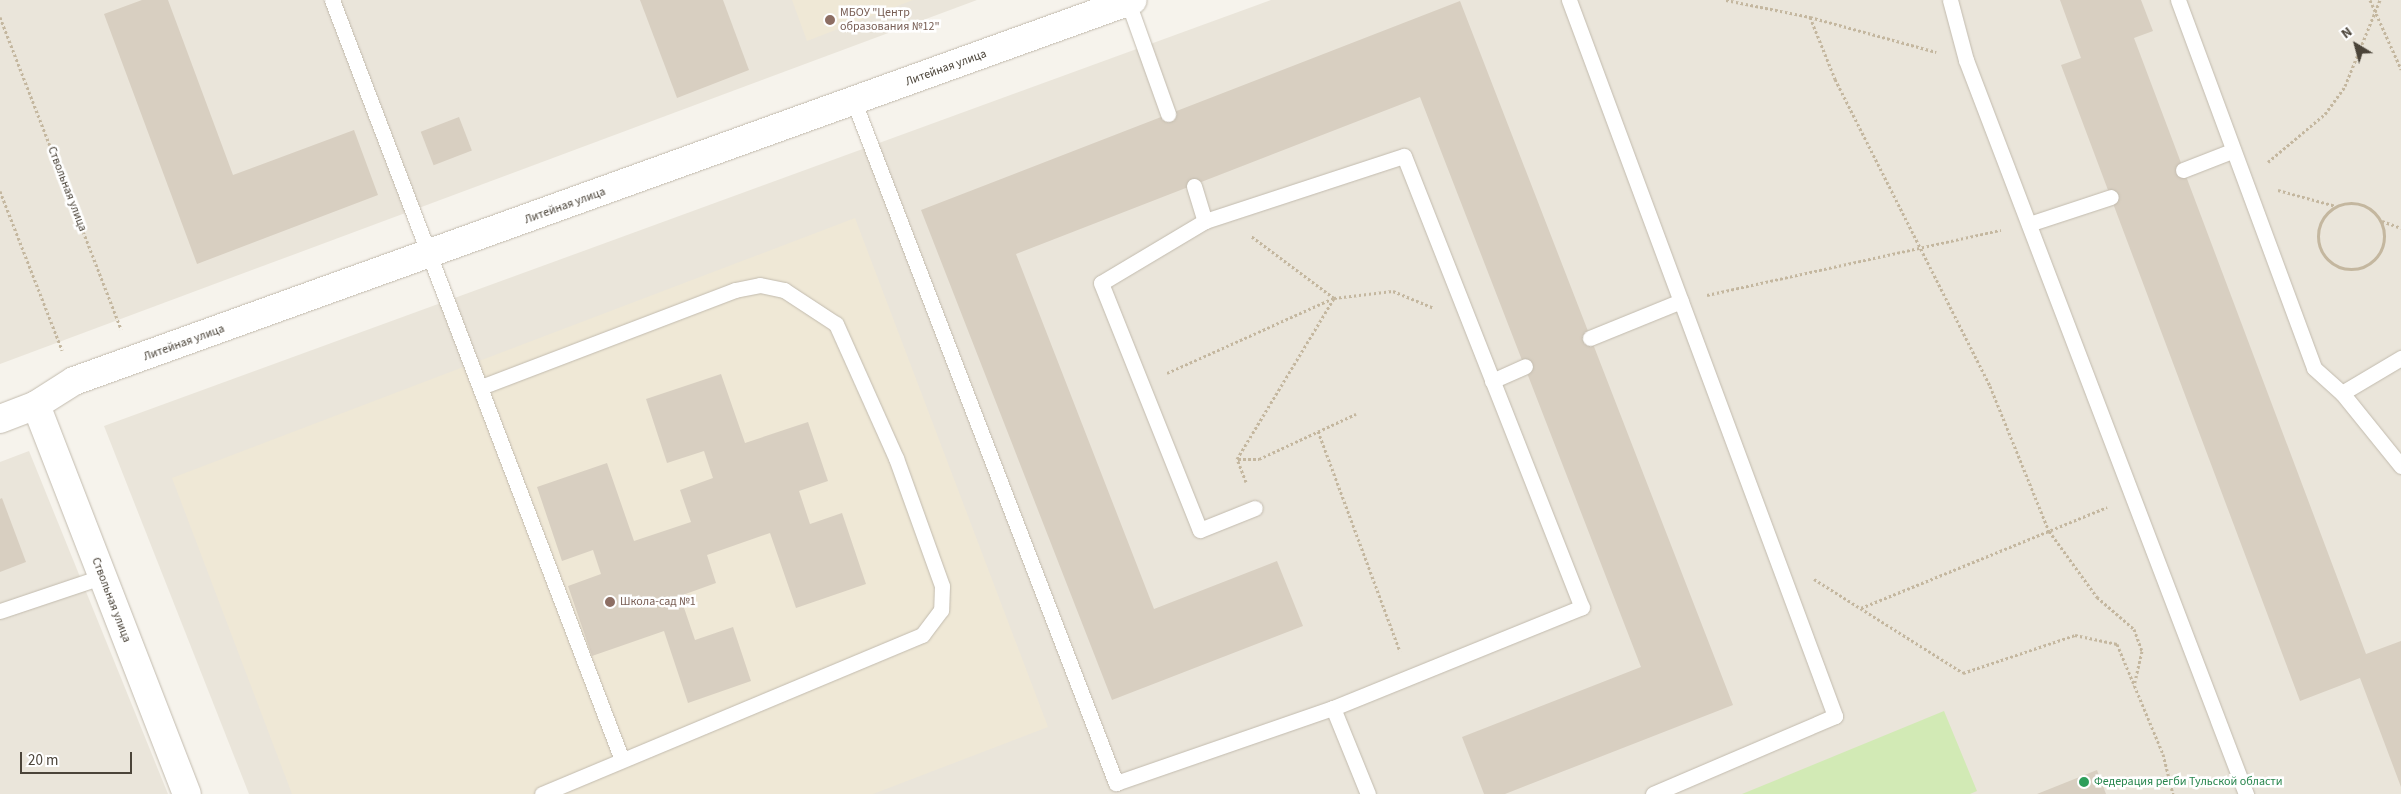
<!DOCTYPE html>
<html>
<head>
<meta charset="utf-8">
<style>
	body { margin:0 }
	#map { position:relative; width:2401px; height:794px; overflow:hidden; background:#f6f3ec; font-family:"Source Sans 3",sans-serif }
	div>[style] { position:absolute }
	.residential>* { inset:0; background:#eae5da }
	.education>* { inset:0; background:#efe8d6 }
	.green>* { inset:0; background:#d2eab5 }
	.building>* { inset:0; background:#d8cfc1; transform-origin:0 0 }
	.path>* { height:3px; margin-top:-1.5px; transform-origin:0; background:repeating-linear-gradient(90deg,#c4b79f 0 2.5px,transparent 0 5px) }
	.path>.ring { margin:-1.5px; padding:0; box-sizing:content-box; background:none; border:3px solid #c4b79f; border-radius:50% }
	.roads { filter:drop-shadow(0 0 1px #c2bbae) drop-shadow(0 0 1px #c2bbae) }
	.service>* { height:15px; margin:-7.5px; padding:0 7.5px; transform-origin:7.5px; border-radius:7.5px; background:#fff }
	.minor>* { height:28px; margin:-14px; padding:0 14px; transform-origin:14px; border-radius:14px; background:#fff }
	.tertiary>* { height:28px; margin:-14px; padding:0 14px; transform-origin:14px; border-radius:14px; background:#fff }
	.dots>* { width:14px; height:14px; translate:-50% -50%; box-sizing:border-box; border:2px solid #fff; border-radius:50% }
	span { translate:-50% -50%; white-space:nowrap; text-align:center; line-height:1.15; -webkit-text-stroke:5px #fff; paint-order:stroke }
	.education-label { font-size:12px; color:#785e54 }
	.left { translate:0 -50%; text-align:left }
	.street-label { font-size:12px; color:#4b4439 }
	.leisure-label { font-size:12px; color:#27864d }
	.north { position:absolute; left:2331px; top:20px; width:50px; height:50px; -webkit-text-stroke:4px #fff; paint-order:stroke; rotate:323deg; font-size:14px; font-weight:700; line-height:20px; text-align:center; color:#4b4439 }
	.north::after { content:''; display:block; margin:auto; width:18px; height:22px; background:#4b4439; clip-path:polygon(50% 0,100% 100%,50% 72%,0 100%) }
	.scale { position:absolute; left:20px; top:752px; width:112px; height:22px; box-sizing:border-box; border:2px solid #4b4439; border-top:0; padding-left:6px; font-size:15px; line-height:18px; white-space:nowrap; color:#4b4439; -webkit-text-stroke:4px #fff; paint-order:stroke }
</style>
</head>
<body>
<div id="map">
	<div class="residential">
		<i style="clip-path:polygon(0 0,977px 0,0 364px)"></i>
		<i style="clip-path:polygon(1271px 0,2401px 0,2401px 794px,249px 794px,104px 426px)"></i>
		<i style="clip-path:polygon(29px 451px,168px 794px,0 794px,0 462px)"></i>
	</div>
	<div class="education">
		<i style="clip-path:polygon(792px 0,913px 0,807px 41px)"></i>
		<i style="clip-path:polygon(855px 218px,1048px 727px,873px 794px,292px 794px,172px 478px)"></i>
	</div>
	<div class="green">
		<i style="clip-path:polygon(1944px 711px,1977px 791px,1970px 794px,1742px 794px)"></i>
	</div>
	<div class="building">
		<i style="clip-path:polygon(142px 0,168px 0,233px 175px,354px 130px,378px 195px,197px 264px,104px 14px)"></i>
		<i style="clip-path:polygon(640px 0,723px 0,749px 70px,677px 98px)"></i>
		<i style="clip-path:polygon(2060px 0,2141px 0,2153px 31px,2134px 38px,2366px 654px,2401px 641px,2401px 787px,2360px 678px,2300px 701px,2061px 65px,2081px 58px)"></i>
		<i style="clip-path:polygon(1460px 1px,1733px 705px,1505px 794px,1484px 794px,1462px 737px,1641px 667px,1420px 97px,1016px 254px,1154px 609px,1277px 561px,1303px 626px,1112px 700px,921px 210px)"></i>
		<i style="left:459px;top:117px;width:36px;height:41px;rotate:69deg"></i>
		<i style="clip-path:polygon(721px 374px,745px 443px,808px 422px,828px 481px,799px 491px,810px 524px,842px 513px,866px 584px,796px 608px,770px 533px,707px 555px,716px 583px,680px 596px,695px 640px,733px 627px,751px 681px,688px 703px,664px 631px,592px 656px,568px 586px,601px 574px,593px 550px,562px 561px,537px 487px,607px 463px,634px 541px,691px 522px,680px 490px,713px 478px,704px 451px,667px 463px,646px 399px)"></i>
		<i style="clip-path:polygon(2px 498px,26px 562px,0 572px,0 499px)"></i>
		<i style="clip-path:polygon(2097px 770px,2106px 794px,2037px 794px)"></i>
	</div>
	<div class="path">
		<i style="left:1726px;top:0;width:86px;rotate:11.4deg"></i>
		<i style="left:1810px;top:17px;width:131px;rotate:15.5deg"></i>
		<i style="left:2370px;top:0;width:76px;rotate:65.8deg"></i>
		<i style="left:0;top:17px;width:335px;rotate:68.8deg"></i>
		<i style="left:1810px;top:17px;width:67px;rotate:68deg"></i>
		<i style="left:1835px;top:79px;width:344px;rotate:63.2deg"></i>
		<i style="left:1990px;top:386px;width:157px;rotate:67.9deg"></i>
		<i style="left:2049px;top:531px;width:82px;rotate:54deg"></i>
		<i style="left:2097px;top:597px;width:49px;rotate:40.9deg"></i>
		<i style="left:2134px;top:629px;width:23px;rotate:70deg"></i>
		<i style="left:2142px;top:651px;width:35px;rotate:103deg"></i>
		<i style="left:2268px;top:162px;width:75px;rotate:-40.1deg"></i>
		<i style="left:2325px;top:114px;width:34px;rotate:-54deg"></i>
		<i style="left:2345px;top:86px;width:93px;rotate:-67.9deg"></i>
		<i style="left:2278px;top:190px;width:60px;rotate:15.4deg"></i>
		<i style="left:0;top:191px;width:171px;rotate:68.7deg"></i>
		<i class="ring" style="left:2318px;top:203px;width:63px;height:63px"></i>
		<i style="left:2382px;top:221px;width:20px;rotate:20deg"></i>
		<i style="left:1707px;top:295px;width:301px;rotate:-12.5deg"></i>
		<i style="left:1167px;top:373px;width:183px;rotate:-24.2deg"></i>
		<i style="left:1334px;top:298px;width:59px;rotate:-6.8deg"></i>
		<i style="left:1393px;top:291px;width:44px;rotate:22.5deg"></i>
		<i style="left:1318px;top:431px;width:235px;rotate:69.6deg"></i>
		<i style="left:1238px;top:459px;width:21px"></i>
		<i style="left:1259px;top:459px;width:107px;rotate:-24.9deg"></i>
		<i style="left:1246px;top:482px;width:25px;rotate:-111deg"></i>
		<i style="left:1237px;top:459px;width:188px;rotate:-58.9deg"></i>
		<i style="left:1334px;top:298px;width:104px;rotate:-143.2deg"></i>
		<i style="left:1814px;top:579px;width:176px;rotate:32.2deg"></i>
		<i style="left:1963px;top:673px;width:118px;rotate:-18.7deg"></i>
		<i style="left:2075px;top:635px;width:43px;rotate:12.1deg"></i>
		<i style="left:2117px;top:644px;width:119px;rotate:67.3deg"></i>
		<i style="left:2163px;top:754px;width:41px;rotate:76deg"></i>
		<i style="left:1861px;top:608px;width:266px;rotate:-22.3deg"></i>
	</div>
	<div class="roads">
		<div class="service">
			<i style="left:332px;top:0;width:813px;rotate:69.11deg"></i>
			<i style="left:1569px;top:0;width:764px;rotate:69.62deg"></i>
			<i style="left:1835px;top:716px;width:198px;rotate:156.8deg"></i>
			<i style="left:1950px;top:0;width:62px;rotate:75.1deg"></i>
			<i style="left:1966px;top:60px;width:786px;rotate:69.12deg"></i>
			<i style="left:2178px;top:0;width:392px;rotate:69.7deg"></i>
			<i style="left:2314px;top:368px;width:38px;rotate:42deg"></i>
			<i style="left:2342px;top:393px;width:94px;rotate:51.1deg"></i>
			<i style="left:1128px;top:2px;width:119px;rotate:70.3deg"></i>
			<i style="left:854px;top:102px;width:730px;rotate:68.96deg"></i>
			<i style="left:1116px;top:783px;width:230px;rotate:-19.1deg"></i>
			<i style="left:1333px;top:708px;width:93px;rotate:67.9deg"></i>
			<i style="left:2183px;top:170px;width:53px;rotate:-21.2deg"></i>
			<i style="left:1194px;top:186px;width:37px;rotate:73deg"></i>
			<i style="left:1205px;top:221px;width:121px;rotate:149.2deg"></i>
			<i style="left:1101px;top:283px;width:266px;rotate:68.2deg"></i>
			<i style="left:1200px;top:530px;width:59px;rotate:-21.8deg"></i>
			<i style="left:1205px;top:221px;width:209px;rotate:-18.1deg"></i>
			<i style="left:1404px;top:156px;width:485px;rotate:68.5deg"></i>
			<i style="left:1582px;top:607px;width:269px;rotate:157.9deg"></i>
			<i style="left:2029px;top:224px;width:86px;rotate:-18.2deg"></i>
			<i style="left:1590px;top:338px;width:98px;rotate:-22.1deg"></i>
			<i style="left:1492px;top:381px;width:36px;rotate:-24deg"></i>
			<i style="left:481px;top:387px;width:272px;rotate:-20.9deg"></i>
			<i style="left:735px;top:290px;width:25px;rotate:-11deg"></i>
			<i style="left:760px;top:285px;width:25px;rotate:12deg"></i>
			<i style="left:784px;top:290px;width:62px;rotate:33.2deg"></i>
			<i style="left:836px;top:324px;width:147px;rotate:65.9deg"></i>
			<i style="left:896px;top:458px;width:136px;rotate:70.2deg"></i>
			<i style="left:942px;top:586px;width:24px;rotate:92deg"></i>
			<i style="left:941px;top:610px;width:31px;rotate:127deg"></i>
			<i style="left:922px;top:635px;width:412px;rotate:157.3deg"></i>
			<i style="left:2342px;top:393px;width:69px;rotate:-30.7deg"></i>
			<i style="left:0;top:611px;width:107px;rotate:-18.6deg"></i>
		</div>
		<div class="minor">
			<i style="left:36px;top:405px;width:417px;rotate:68.8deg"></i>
		</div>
		<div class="tertiary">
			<i style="left:0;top:419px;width:39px;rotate:-21deg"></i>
			<i style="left:36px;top:405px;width:45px;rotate:-32.3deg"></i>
			<i style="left:74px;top:381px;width:1125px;rotate:-19.79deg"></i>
		</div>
	</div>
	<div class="dots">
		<i style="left:830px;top:20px;background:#8d6e63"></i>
		<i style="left:610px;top:602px;background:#8d6e63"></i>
		<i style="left:2084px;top:782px;background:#2e9e5b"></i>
	</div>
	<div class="education-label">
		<span class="left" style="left:840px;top:20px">МБОУ "Центр<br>образования №12"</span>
		<span class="left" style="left:620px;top:602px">Школа-сад №1</span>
	</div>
	<div class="street-label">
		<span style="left:946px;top:68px;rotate:-20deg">Литейная улица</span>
		<span style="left:67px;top:189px;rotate:69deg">Ствольная улица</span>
		<span style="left:565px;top:206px;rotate:-20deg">Литейная улица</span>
		<span style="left:184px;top:343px;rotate:-20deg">Литейная улица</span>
		<span style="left:111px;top:600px;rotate:69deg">Ствольная улица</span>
	</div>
	<div class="leisure-label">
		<span class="left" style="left:2094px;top:782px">Федерация регби Тульской области</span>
	</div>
	<div class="north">N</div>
	<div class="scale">20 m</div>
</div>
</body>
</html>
